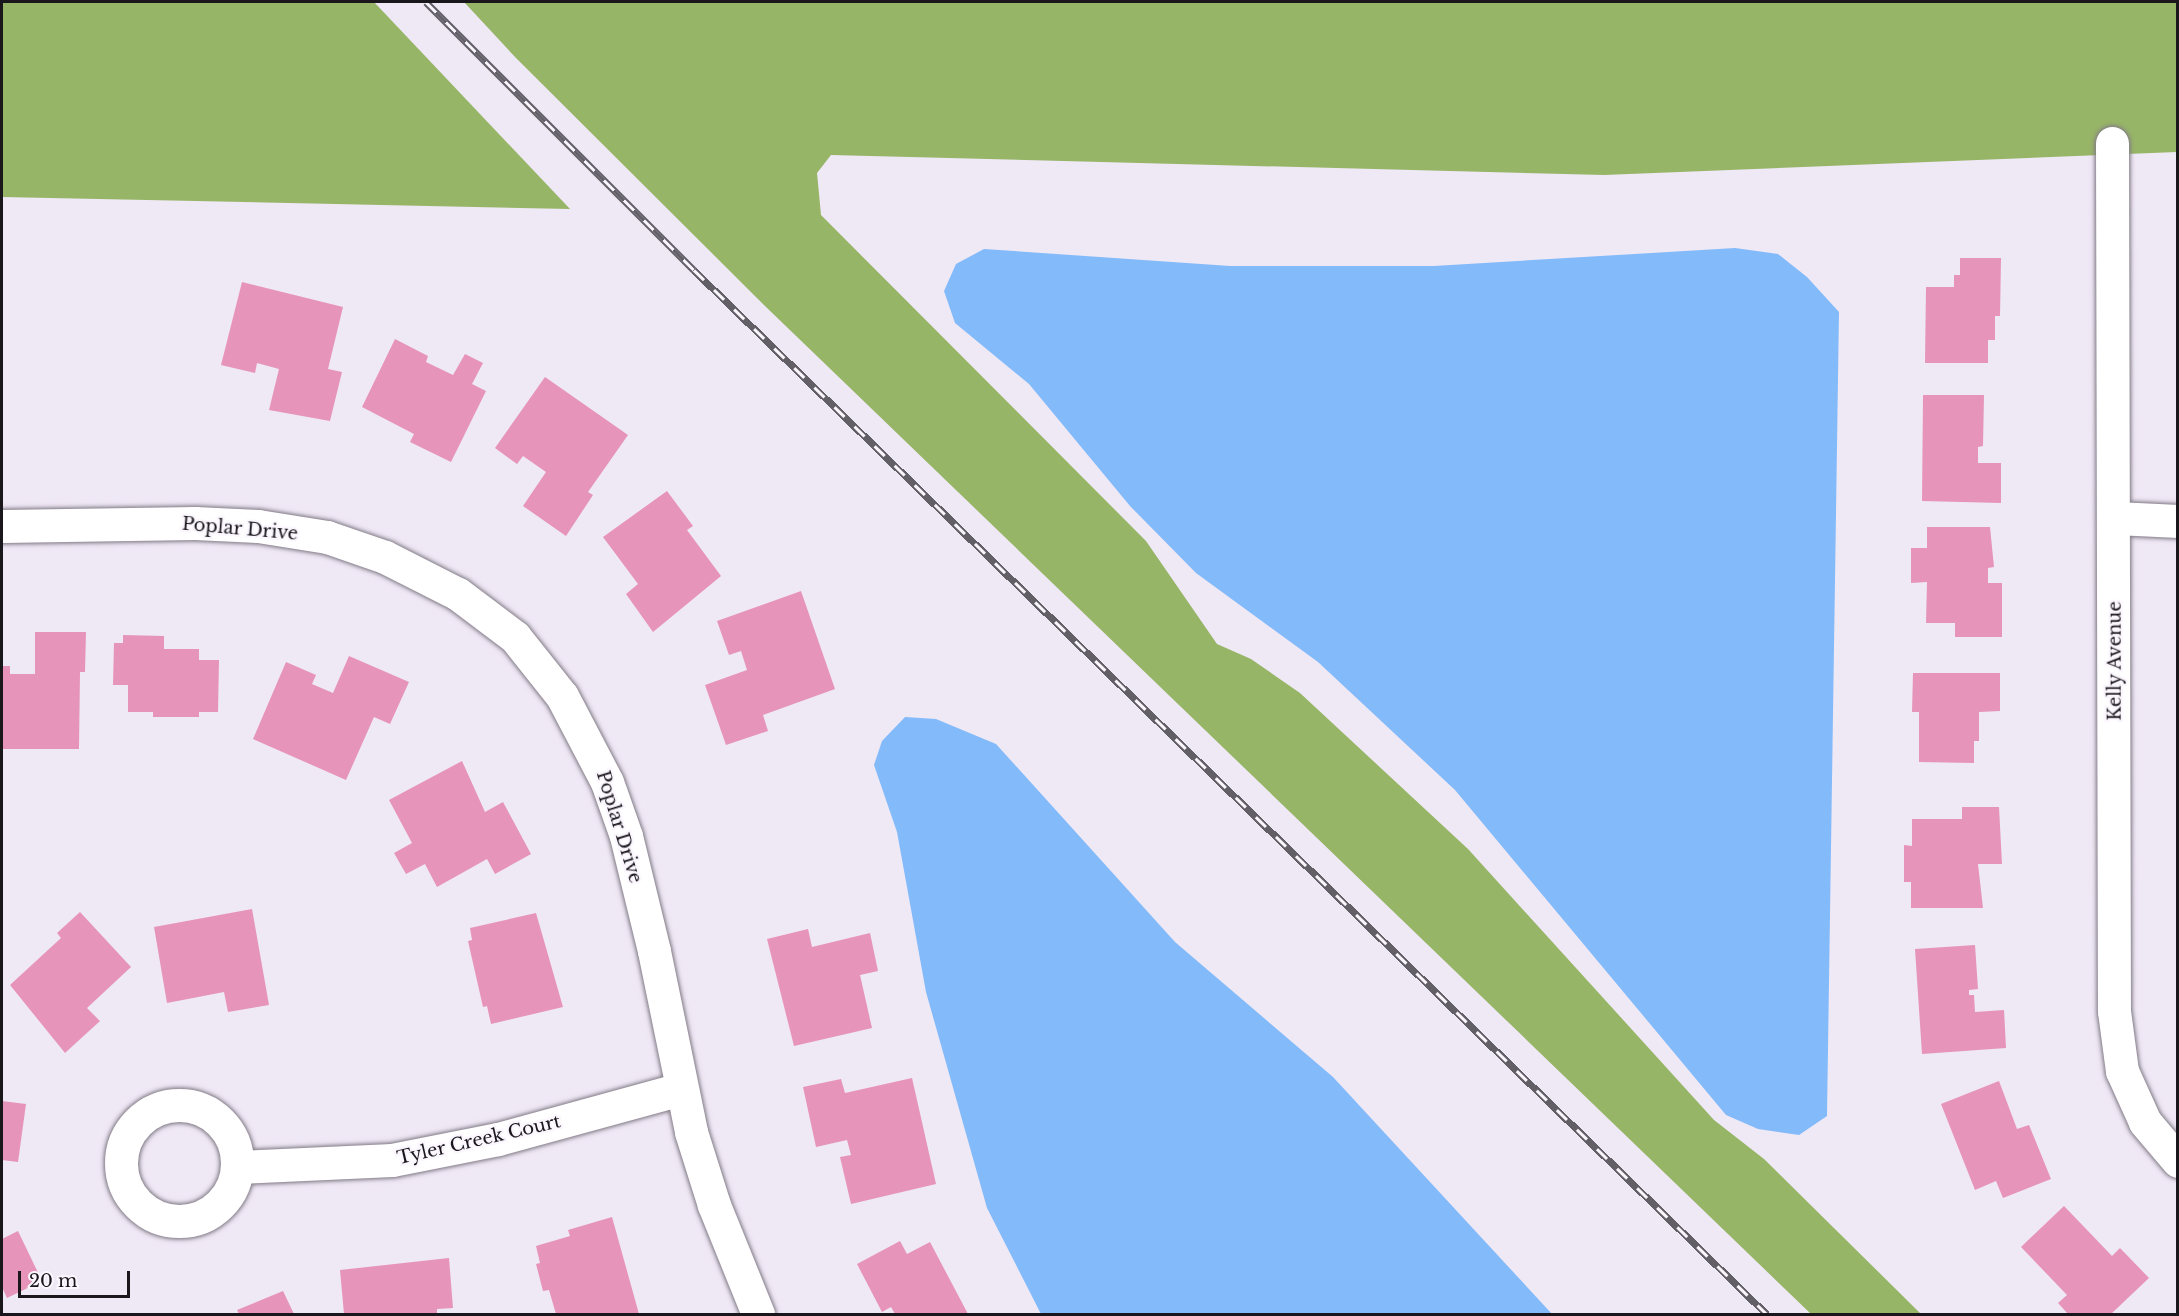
<!DOCTYPE html>
<html>
<head>
<meta charset="utf-8">
<style>
	body { margin:0 }
	#map { position:relative; width:2179px; height:1316px; overflow:hidden; background:#efe8f5; font-family:"Libre Baskerville",serif }
	div>[style] { position:absolute }
	.forest>* { inset:0; background:#97b567 }
	.water>* { inset:0; background:#83bafa }
	.building>* { inset:0; background:#e694b9 }
	.roads { filter:drop-shadow(0 0 2px #827b87) drop-shadow(0 0 2px #827b87) }
	.minor>* { height:33px; margin:-16.5px; padding:0 16.5px; transform-origin:16.5px; border-radius:16.5px; background:#fff }
	.minor>.ring { margin:-16.5px; padding:0; box-sizing:content-box; background:none; border:33px solid #fff; border-radius:50% }
	.rail>* { height:7px; margin-top:-3.5px; transform-origin:0; background:repeating-linear-gradient(90deg,#fbf6fe 0 14px,#635f67 0 28px); box-sizing:border-box; border-block:2px solid #635f67 }
	span { translate:-50% -50%; white-space:nowrap; text-align:center; line-height:1.15; -webkit-text-stroke:4.5px #fbf6fe; paint-order:stroke }
	.street-label { font-size:18px; color:#1a171c }
	.frame { position:absolute; inset:0; border:3px solid #1a171c; pointer-events:none }
	.scale { position:absolute; left:18px; top:1271px; width:112px; height:27px; box-sizing:border-box; border:3px solid #1a171c; border-top:0; padding-left:8px; font-size:18px; line-height:21px; white-space:nowrap; color:#1a171c; -webkit-text-stroke:4px #fbf6fe; paint-order:stroke }
</style>
</head>
<body>
<div id="map">
	<div class="forest">
		<i style="clip-path:polygon(2px 2px,374px 2px,570px 209px,2px 197px)"></i>
		<i style="clip-path:polygon(464px 2px,2177px 2px,2177px 152px,1604px 175px,831px 155px,817px 173px,821px 215px,1146px 541px,1217px 644px,1251px 659px,1300px 693px,1468px 849px,1714px 1120px,1764px 1159px,1921px 1314px,1811px 1314px,765px 306px,516px 58px)"></i>
	</div>
	<div class="water">
		<i style="clip-path:polygon(1735px 248px,1778px 254px,1807px 277px,1839px 312px,1827px 1116px,1799px 1135px,1758px 1129px,1726px 1115px,1455px 790px,1318px 662px,1196px 573px,1130px 506px,1029px 384px,955px 323px,944px 291px,956px 264px,984px 249px,1230px 266px,1434px 266px)"></i>
		<i style="clip-path:polygon(905px 717px,936px 719px,996px 744px,1175px 942px,1333px 1077px,1552px 1314px,1041px 1314px,987px 1208px,926px 992px,897px 832px,874px 765px,882px 741px)"></i>
	</div>
	<div class="building">
		<i style="clip-path:polygon(1960px 258px,2001px 258px,2000px 316px,1995px 316px,1995px 340px,1988px 340px,1988px 363px,1925px 363px,1926px 287px,1954px 287px,1954px 275px,1960px 275px)"></i>
		<i style="clip-path:polygon(242px 282px,343px 307px,328px 369px,342px 372px,330px 421px,269px 410px,279px 369px,257px 363px,255px 373px,221px 365px)"></i>
		<i style="clip-path:polygon(395px 339px,428px 356px,426px 362px,453px 375px,465px 354px,483px 363px,472px 384px,486px 391px,451px 462px,410px 442px,414px 434px,362px 407px)"></i>
		<i style="clip-path:polygon(545px 377px,628px 435px,588px 492px,593px 495px,566px 536px,523px 506px,546px 472px,523px 456px,517px 464px,495px 448px)"></i>
		<i style="clip-path:polygon(1923px 395px,1984px 395px,1983px 446px,1978px 447px,1978px 463px,2001px 463px,2001px 503px,1922px 501px)"></i>
		<i style="clip-path:polygon(667px 491px,693px 526px,687px 530px,721px 576px,653px 632px,626px 594px,638px 584px,603px 537px)"></i>
		<i style="clip-path:polygon(1927px 527px,1990px 527px,1994px 567px,1988px 568px,1988px 583px,2002px 583px,2002px 637px,1955px 637px,1955px 623px,1926px 623px,1927px 582px,1911px 583px,1911px 548px,1927px 548px)"></i>
		<i style="clip-path:polygon(801px 591px,835px 689px,763px 715px,768px 731px,726px 745px,705px 685px,747px 670px,741px 651px,729px 655px,717px 621px)"></i>
		<i style="clip-path:polygon(35px 632px,86px 632px,85px 672px,80px 672px,79px 749px,2px 749px,2px 666px,10px 666px,10px 674px,35px 674px)"></i>
		<i style="clip-path:polygon(123px 635px,164px 636px,164px 649px,199px 649px,199px 660px,219px 660px,218px 712px,199px 712px,199px 717px,153px 717px,153px 712px,128px 712px,128px 685px,113px 685px,114px 643px,123px 643px)"></i>
		<i style="clip-path:polygon(349px 656px,409px 682px,390px 724px,374px 717px,346px 780px,253px 739px,286px 662px,316px 675px,312px 684px,333px 693px)"></i>
		<i style="clip-path:polygon(1913px 673px,2000px 673px,2000px 711px,1979px 712px,1979px 741px,1974px 741px,1974px 763px,1919px 762px,1919px 712px,1912px 712px)"></i>
		<i style="clip-path:polygon(462px 761px,485px 812px,503px 802px,531px 854px,495px 874px,487px 859px,437px 887px,425px 864px,406px 874px,394px 853px,412px 843px,389px 800px)"></i>
		<i style="clip-path:polygon(1962px 807px,1999px 807px,2002px 864px,1978px 864px,1983px 908px,1911px 908px,1911px 882px,1904px 882px,1904px 845px,1912px 846px,1912px 819px,1962px 819px)"></i>
		<i style="clip-path:polygon(252px 909px,269px 1005px,228px 1012px,224px 992px,167px 1003px,154px 927px)"></i>
		<i style="clip-path:polygon(80px 912px,131px 967px,87px 1008px,100px 1021px,65px 1053px,10px 985px,61px 938px,57px 933px)"></i>
		<i style="clip-path:polygon(536px 913px,563px 1007px,491px 1024px,487px 1006px,483px 1007px,468px 941px,472px 940px,470px 928px)"></i>
		<i style="clip-path:polygon(808px 929px,812px 947px,870px 933px,878px 971px,860px 975px,872px 1028px,794px 1046px,767px 939px)"></i>
		<i style="clip-path:polygon(1975px 945px,1978px 989px,1969px 990px,1969px 995px,1974px 995px,1975px 1012px,2004px 1010px,2006px 1048px,1922px 1054px,1915px 949px)"></i>
		<i style="clip-path:polygon(912px 1078px,936px 1184px,851px 1204px,840px 1157px,851px 1155px,847px 1140px,816px 1147px,803px 1087px,841px 1079px,845px 1093px)"></i>
		<i style="clip-path:polygon(1999px 1081px,2017px 1129px,2029px 1125px,2051px 1179px,2003px 1198px,1996px 1181px,1975px 1190px,1941px 1104px)"></i>
		<i style="clip-path:polygon(2px 1101px,26px 1104px,18px 1162px,2px 1160px)"></i>
		<i style="clip-path:polygon(2064px 1206px,2112px 1256px,2120px 1248px,2149px 1278px,2111px 1314px,2068px 1314px,2058px 1303px,2067px 1295px,2021px 1247px)"></i>
		<i style="clip-path:polygon(612px 1217px,639px 1314px,556px 1314px,549px 1290px,543px 1291px,536px 1264px,540px 1263px,536px 1246px,570px 1236px,568px 1230px)"></i>
		<i style="clip-path:polygon(18px 1231px,42px 1281px,7px 1298px,2px 1287px,2px 1239px)"></i>
		<i style="clip-path:polygon(900px 1241px,907px 1254px,930px 1242px,968px 1314px,895px 1314px,891px 1307px,882px 1312px,857px 1264px)"></i>
		<i style="clip-path:polygon(449px 1258px,453px 1308px,437px 1309px,437px 1314px,344px 1314px,340px 1270px)"></i>
		<i style="clip-path:polygon(283px 1291px,294px 1314px,239px 1314px,237px 1310px)"></i>
	</div>
	<div class="roads">
		<div class="minor">
			<i style="left:2112px;top:143px;width:868px;rotate:89.87deg"></i>
			<i style="left:2114px;top:1011px;width:61px;rotate:82.4deg"></i>
			<i style="left:2122px;top:1071px;width:56px;rotate:65.7deg"></i>
			<i style="left:2145px;top:1122px;width:51px;rotate:49.8deg"></i>
			<i style="left:2116px;top:518px;width:62px;rotate:2.8deg"></i>
			<i style="left:2px;top:526px;width:193px;rotate:-0.9deg"></i>
			<i style="left:195px;top:523px;width:63px;rotate:2.7deg"></i>
			<i style="left:258px;top:526px;width:70px;rotate:9.1deg"></i>
			<i style="left:327px;top:537px;width:61px;rotate:19deg"></i>
			<i style="left:385px;top:557px;width:82px;rotate:26.9deg"></i>
			<i style="left:458px;top:594px;width:71px;rotate:37deg"></i>
			<i style="left:515px;top:637px;width:75px;rotate:51.5deg"></i>
			<i style="left:562px;top:696px;width:97px;rotate:62.4deg"></i>
			<i style="left:607px;top:782px;width:57px;rotate:70.6deg"></i>
			<i style="left:626px;top:836px;width:118px;rotate:76.3deg"></i>
			<i style="left:654px;top:951px;width:185px;rotate:78.4deg"></i>
			<i style="left:691px;top:1132px;width:77px;rotate:72.5deg"></i>
			<i style="left:714px;top:1205px;width:118px;rotate:68deg"></i>
			<i class="ring" style="left:121px;top:1105px;width:83px;height:83px"></i>
			<i style="left:238px;top:1167px;width:154px;rotate:-2.6deg"></i>
			<i style="left:392px;top:1160px;width:108px;rotate:-11.2deg"></i>
			<i style="left:498px;top:1139px;width:190px;rotate:-15.3deg"></i>
		</div>
	</div>
	<div class="rail">
		<i style="left:426px;top:2px;width:379px;rotate:45deg"></i>
		<i style="left:694px;top:270px;width:1497px;rotate:44.22deg"></i>
	</div>
	<div class="street-label">
		<span style="left:240px;top:529px;rotate:5deg">Poplar Drive</span>
		<span style="left:2115px;top:661px;rotate:-90deg">Kelly Avenue</span>
		<span style="left:619px;top:827px;rotate:73deg">Poplar Drive</span>
		<span style="left:479px;top:1140px;rotate:-13deg">Tyler Creek Court</span>
	</div>
	<div class="frame"></div>
	<div class="scale">20 m</div>
</div>
</body>
</html>
